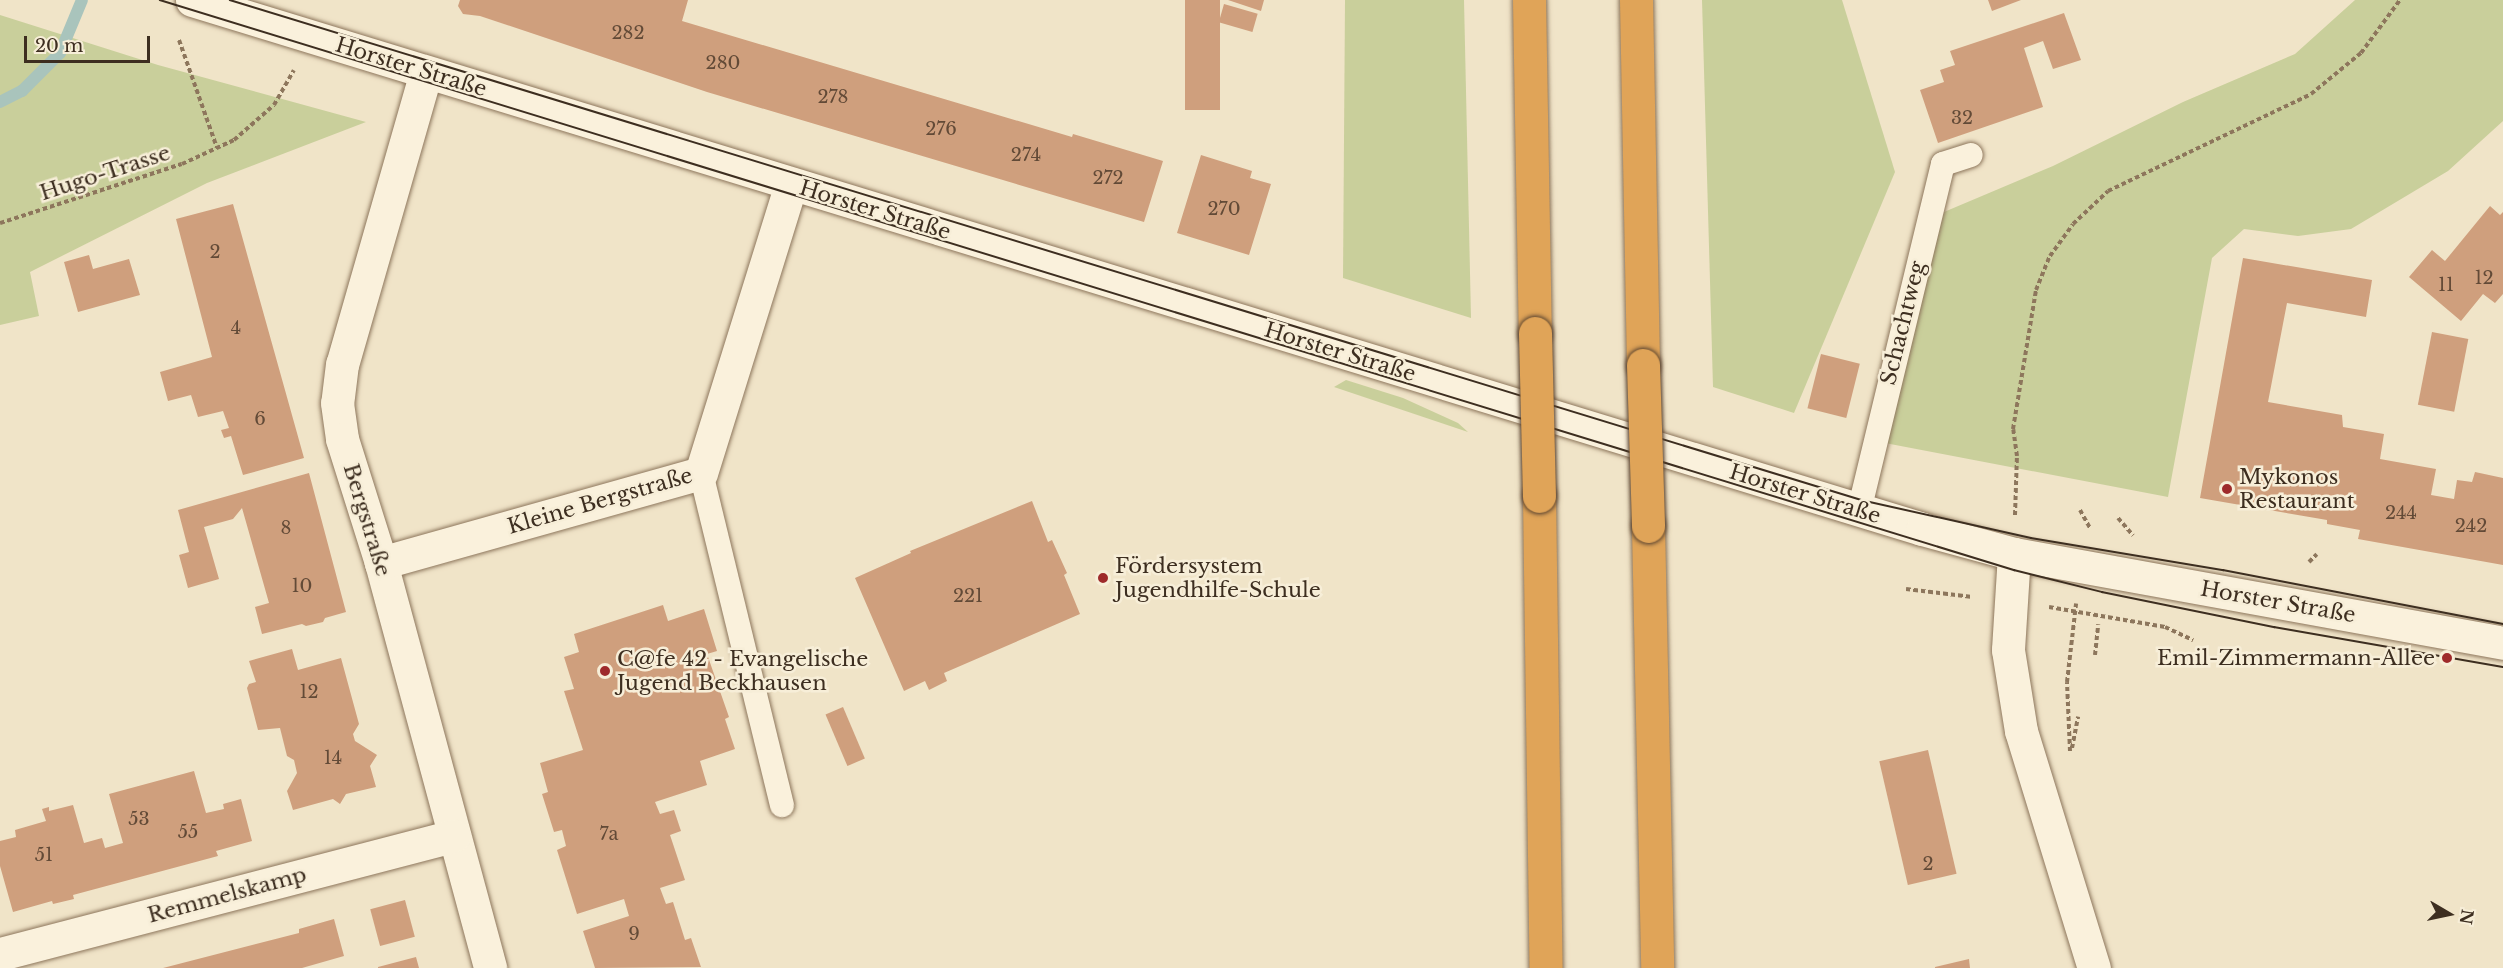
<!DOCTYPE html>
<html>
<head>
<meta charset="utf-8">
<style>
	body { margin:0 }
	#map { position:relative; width:2503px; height:968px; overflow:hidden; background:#f0e4c8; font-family:"Libre Baskerville",serif }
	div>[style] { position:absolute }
	.green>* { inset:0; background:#c9cf9b }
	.stream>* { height:12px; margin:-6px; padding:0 6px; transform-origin:6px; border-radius:6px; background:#a9c4bc }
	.building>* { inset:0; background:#cf9f7d; transform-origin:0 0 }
	.path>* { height:4px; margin-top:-2px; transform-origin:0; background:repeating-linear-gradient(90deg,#8d765c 0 4.5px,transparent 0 7.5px) }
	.roads { filter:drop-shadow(0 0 2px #8d765c) drop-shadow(0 0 2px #8d765c) }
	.lane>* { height:24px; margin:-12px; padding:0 12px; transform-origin:12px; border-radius:12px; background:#faf1dc }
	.street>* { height:33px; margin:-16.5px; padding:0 16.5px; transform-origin:16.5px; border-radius:16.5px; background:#faf1dc }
	.secondary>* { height:33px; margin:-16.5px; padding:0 16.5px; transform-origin:16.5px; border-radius:16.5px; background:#faf1dc }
	.highway>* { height:33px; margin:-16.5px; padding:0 16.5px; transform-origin:16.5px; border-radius:16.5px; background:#e0a458 }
	.tram>* { height:1.5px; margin:-0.75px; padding:0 0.75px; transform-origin:0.75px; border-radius:0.75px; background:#3d2e20 }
	.bridges { filter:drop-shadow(0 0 2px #5b4430) drop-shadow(0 0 2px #5b4430) }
	.highway-bridge>* { height:33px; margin:-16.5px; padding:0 16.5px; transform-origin:16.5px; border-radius:16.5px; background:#e0a458 }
	.dots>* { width:16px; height:16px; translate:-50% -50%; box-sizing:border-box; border:3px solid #f7eed8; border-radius:50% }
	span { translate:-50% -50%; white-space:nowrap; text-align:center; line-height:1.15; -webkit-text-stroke:5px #f7eed8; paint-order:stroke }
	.number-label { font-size:18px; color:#624a37 }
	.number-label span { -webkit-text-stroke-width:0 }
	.street-label { font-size:21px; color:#3d2e20 }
	.poi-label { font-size:21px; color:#3d2e20 }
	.left { translate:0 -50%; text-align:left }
	.right { translate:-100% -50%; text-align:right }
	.north { position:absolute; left:2419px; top:884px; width:60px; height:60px; -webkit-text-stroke:4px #f7eed8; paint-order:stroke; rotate:99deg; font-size:16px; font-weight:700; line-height:24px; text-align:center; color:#3d2e20 }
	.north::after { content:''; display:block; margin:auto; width:21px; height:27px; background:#3d2e20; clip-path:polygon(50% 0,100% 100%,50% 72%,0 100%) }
	.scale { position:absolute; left:24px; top:36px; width:126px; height:27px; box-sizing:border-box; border:3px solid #3d2e20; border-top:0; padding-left:8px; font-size:18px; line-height:21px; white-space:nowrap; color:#3d2e20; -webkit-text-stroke:4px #f7eed8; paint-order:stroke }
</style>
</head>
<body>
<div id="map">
	<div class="green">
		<i style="clip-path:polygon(1345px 0,1464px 0,1471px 318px,1343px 278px)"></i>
		<i style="clip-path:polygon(1702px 0,1842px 0,1895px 172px,1794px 413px,1713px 387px)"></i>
		<i style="clip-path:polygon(2355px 0,2503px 0,2503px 121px,2448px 171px,2351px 229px,2298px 236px,2244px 229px,2212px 258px,2168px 497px,1885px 443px,1944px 212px,2053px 166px,2183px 102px,2295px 54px)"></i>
		<i style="clip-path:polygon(0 15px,158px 65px,366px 122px,207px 183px,30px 272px,39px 316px,0 325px)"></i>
		<i style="clip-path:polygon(1346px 380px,1403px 398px,1458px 423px,1468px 432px,1334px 387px)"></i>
	</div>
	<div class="stream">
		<i style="left:0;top:102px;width:25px;rotate:-27deg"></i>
		<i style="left:22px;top:91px;width:54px;rotate:-45deg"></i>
		<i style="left:60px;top:53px;width:57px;rotate:-67.5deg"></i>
	</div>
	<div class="building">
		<i style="clip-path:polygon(460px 0,688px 0,682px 21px,1072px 137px,1073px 134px,1163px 161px,1144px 222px,707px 92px,480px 16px,463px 14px,458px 6px)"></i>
		<i style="left:1185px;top:0;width:35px;height:110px"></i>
		<i style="clip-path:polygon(1228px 0,1264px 0,1261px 11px)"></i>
		<i style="clip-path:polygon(1988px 0,2021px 0,1992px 11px)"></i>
		<i style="left:1224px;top:4px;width:35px;height:19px;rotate:16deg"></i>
		<i style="clip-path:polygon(2064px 13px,2081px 60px,2053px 69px,2043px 41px,2024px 48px,2043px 107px,1938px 143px,1920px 90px,1944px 82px,1940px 70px,1955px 65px,1950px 51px)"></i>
		<i style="clip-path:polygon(1201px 155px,1252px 171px,1250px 178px,1271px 184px,1249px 255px,1177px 233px)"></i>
		<i style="clip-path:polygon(233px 204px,304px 458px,243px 475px,231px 436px,224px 438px,221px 430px,229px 428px,223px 411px,198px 417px,191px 395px,168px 401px,160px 372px,212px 357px,176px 219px)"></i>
		<i style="clip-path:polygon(2490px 206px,2500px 215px,2503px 212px,2503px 294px,2495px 303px,2483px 294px,2461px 321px,2409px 277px,2432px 250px,2445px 261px)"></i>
		<i style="clip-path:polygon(89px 255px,93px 269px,129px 259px,140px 295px,78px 312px,64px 262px)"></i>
		<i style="clip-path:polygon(2243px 258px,2372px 280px,2366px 317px,2287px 303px,2268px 402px,2342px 415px,2343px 427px,2384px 434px,2380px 459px,2436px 469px,2431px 495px,2454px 499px,2457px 480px,2472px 482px,2475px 472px,2503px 478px,2503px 565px,2358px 539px,2360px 530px,2327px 524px,2327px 520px,2200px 498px)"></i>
		<i style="left:2432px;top:332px;width:37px;height:74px;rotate:11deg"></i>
		<i style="left:1821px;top:354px;width:40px;height:56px;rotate:14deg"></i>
		<i style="clip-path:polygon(309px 473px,346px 612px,325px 618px,323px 622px,306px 626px,302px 624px,262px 634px,255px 607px,269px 603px,242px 508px,233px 519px,204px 527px,219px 579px,188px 588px,179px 555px,189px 552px,178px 510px)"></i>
		<i style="clip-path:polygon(1032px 501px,1048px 542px,1052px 540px,1067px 573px,1064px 575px,1080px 614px,944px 673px,947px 681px,929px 690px,925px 681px,904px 691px,855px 578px,911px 553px,910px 551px)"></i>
		<i style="clip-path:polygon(663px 605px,668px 621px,704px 609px,717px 651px,707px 654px,729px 717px,725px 719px,735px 749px,700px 761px,707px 785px,655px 802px,660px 814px,674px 810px,681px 831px,670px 835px,685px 880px,660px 888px,666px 904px,673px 902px,685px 940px,691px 938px,701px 967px,595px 968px,583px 931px,629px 916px,624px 899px,577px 914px,557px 850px,566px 846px,562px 830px,554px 832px,542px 794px,548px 792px,540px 763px,583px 750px,564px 691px,574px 689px,564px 657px,579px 652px,574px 634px)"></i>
		<i style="clip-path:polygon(292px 649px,298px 670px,341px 658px,359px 724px,353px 734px,355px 741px,377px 755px,370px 766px,376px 787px,346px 794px,340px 804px,333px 799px,293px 810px,287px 791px,297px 773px,294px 760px,287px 756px,280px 728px,258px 730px,247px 688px,249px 684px,256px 682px,249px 661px)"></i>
		<i style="left:843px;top:707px;width:56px;height:19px;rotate:67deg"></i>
		<i style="left:1928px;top:750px;width:127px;height:50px;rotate:77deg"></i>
		<i style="clip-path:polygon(194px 771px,206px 813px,224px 809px,223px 804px,241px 799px,252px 841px,216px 851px,218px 856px,73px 895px,74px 899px,53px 904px,52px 901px,13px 912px,0 866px,0 841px,16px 837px,15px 830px,46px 821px,42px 809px,49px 807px,49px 811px,73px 805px,84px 843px,102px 838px,105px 848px,123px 843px,109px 794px)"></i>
		<i style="left:405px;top:900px;width:38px;height:36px;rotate:75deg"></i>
		<i style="clip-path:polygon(334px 919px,344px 956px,302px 968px,163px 968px,299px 933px,299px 929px)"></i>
		<i style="clip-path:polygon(416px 957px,419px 968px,378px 968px,378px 967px)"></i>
		<i style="clip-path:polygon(1969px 959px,1970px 968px,1935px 968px,1935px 967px)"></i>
	</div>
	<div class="path">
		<i style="left:179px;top:40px;width:114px;rotate:70.6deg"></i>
		<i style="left:0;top:223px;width:191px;rotate:-18deg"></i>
		<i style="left:182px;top:164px;width:57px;rotate:-24.8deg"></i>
		<i style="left:234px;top:140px;width:53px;rotate:-41.2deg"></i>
		<i style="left:274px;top:105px;width:40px;rotate:-60.3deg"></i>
		<i style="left:2080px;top:510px;width:21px;rotate:61deg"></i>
		<i style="left:2015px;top:515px;width:59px;rotate:-88.1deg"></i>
		<i style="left:2017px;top:456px;width:27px;rotate:-98deg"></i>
		<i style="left:2013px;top:429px;width:141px;rotate:-80.6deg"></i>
		<i style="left:2036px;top:290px;width:37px;rotate:-68deg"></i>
		<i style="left:2050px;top:256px;width:39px;rotate:-54deg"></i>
		<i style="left:2073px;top:224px;width:48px;rotate:-43.3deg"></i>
		<i style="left:2108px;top:191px;width:225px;rotate:-25.5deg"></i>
		<i style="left:2311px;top:94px;width:65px;rotate:-39.4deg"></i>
		<i style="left:2361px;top:53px;width:66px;rotate:-53.7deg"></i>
		<i style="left:2118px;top:518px;width:23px;rotate:49deg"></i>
		<i style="left:2309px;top:562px;width:11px;rotate:-45deg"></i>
		<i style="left:1906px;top:589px;width:67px;rotate:6.8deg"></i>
		<i style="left:2049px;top:607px;width:118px;rotate:9.8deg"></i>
		<i style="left:2165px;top:627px;width:31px;rotate:25deg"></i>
		<i style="left:2095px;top:655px;width:31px;rotate:-84deg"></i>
		<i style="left:2072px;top:748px;width:32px;rotate:-79deg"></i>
		<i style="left:2070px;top:751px;width:69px;rotate:-92.5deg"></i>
		<i style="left:2067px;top:682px;width:79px;rotate:-83.4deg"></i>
	</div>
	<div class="roads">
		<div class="lane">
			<i style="left:701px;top:473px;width:342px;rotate:76.3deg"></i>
			<i style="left:1859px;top:511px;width:357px;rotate:-76.4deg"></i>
			<i style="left:1943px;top:164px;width:29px;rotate:-18deg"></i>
		</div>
		<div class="street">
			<i style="left:426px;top:72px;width:304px;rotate:106deg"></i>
			<i style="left:342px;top:364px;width:39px;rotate:97deg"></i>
			<i style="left:337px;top:403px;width:36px;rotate:82deg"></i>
			<i style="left:342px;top:439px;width:130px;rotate:72.5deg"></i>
			<i style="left:381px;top:563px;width:419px;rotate:74.9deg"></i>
			<i style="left:381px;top:563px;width:332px;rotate:-15.7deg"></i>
			<i style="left:701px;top:473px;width:303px;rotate:-72.7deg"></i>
			<i style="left:0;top:954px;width:469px;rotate:-14.6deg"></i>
		</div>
		<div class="secondary">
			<i style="left:192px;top:0;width:1809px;rotate:17deg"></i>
			<i style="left:1922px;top:529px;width:95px;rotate:15.2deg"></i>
			<i style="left:2014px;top:554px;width:497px;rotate:10.3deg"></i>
			<i style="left:2014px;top:554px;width:96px;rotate:93.6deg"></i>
			<i style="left:2008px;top:650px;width:82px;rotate:80.9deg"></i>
			<i style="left:2021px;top:731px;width:248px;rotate:72.9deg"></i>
		</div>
		<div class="highway">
			<i style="left:1529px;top:0;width:333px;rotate:89deg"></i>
			<i style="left:1636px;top:0;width:365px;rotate:88.9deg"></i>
			<i style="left:1539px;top:496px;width:472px;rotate:89.2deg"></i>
			<i style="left:1648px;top:526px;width:442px;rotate:88.8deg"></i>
		</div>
	</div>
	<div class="tram">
		<i style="left:160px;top:0;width:1940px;rotate:17.09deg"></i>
		<i style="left:2014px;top:570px;width:91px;rotate:14deg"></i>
		<i style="left:2102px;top:592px;width:176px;rotate:11.5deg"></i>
		<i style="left:2274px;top:627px;width:232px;rotate:9.9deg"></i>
		<i style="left:230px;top:0;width:1706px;rotate:17.04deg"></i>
		<i style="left:1861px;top:500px;width:174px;rotate:12.6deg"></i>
		<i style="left:2031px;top:538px;width:195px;rotate:9.5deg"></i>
		<i style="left:2223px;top:570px;width:285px;rotate:10.9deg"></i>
	</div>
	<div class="bridges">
		<div class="highway-bridge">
			<i style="left:1535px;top:333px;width:163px;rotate:88.6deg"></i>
			<i style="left:1643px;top:365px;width:161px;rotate:88.2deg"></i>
		</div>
	</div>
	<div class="dots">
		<i style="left:2227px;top:489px;background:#9e2a2b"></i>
		<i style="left:1103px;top:578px;background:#9e2a2b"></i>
		<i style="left:2447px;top:658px;background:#9e2a2b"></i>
		<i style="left:605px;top:671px;background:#9e2a2b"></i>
	</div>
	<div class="number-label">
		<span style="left:628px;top:33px">282</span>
		<span style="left:723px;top:63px">280</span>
		<span style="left:833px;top:97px">278</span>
		<span style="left:1962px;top:118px">32</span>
		<span style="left:941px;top:129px">276</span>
		<span style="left:1026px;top:155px">274</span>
		<span style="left:1108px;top:178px">272</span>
		<span style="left:1224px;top:209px">270</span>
		<span style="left:215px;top:252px">2</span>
		<span style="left:2484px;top:278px">12</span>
		<span style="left:2446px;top:285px">11</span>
		<span style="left:236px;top:328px">4</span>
		<span style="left:260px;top:419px">6</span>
		<span style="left:2401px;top:513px">244</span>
		<span style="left:2471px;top:526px">242</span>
		<span style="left:286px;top:528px">8</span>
		<span style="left:302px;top:586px">10</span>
		<span style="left:968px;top:596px">221</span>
		<span style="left:309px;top:692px">12</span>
		<span style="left:333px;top:758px">14</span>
		<span style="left:139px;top:819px">53</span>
		<span style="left:188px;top:832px">55</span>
		<span style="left:609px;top:834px">7a</span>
		<span style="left:44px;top:855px">51</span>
		<span style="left:1928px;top:864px">2</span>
		<span style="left:634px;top:934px">9</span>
	</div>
	<div class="street-label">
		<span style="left:411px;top:67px;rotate:17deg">Horster Straße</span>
		<span style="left:105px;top:173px;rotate:-18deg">Hugo-Trasse</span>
		<span style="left:875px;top:210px;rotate:17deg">Horster Straße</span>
		<span style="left:1903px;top:323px;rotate:-76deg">Schachtweg</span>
		<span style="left:1340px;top:352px;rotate:17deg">Horster Straße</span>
		<span style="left:1805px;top:494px;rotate:17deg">Horster Straße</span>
		<span style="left:600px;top:501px;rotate:-16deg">Kleine Bergstraße</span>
		<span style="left:367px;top:520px;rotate:73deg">Bergstraße</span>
		<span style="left:2278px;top:602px;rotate:10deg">Horster Straße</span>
		<span style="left:227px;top:895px;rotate:-15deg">Remmelskamp</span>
	</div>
	<div class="poi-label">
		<span class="left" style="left:2239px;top:489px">Mykonos<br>Restaurant</span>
		<span class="left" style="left:1115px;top:578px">Fördersystem<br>Jugendhilfe-Schule</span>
		<span class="right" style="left:2435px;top:658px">Emil-Zimmermann-Allee</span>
		<span class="left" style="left:617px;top:671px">C@fe 42 - Evangelische<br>Jugend Beckhausen</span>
	</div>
	<div class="north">N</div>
	<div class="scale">20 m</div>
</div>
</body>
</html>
